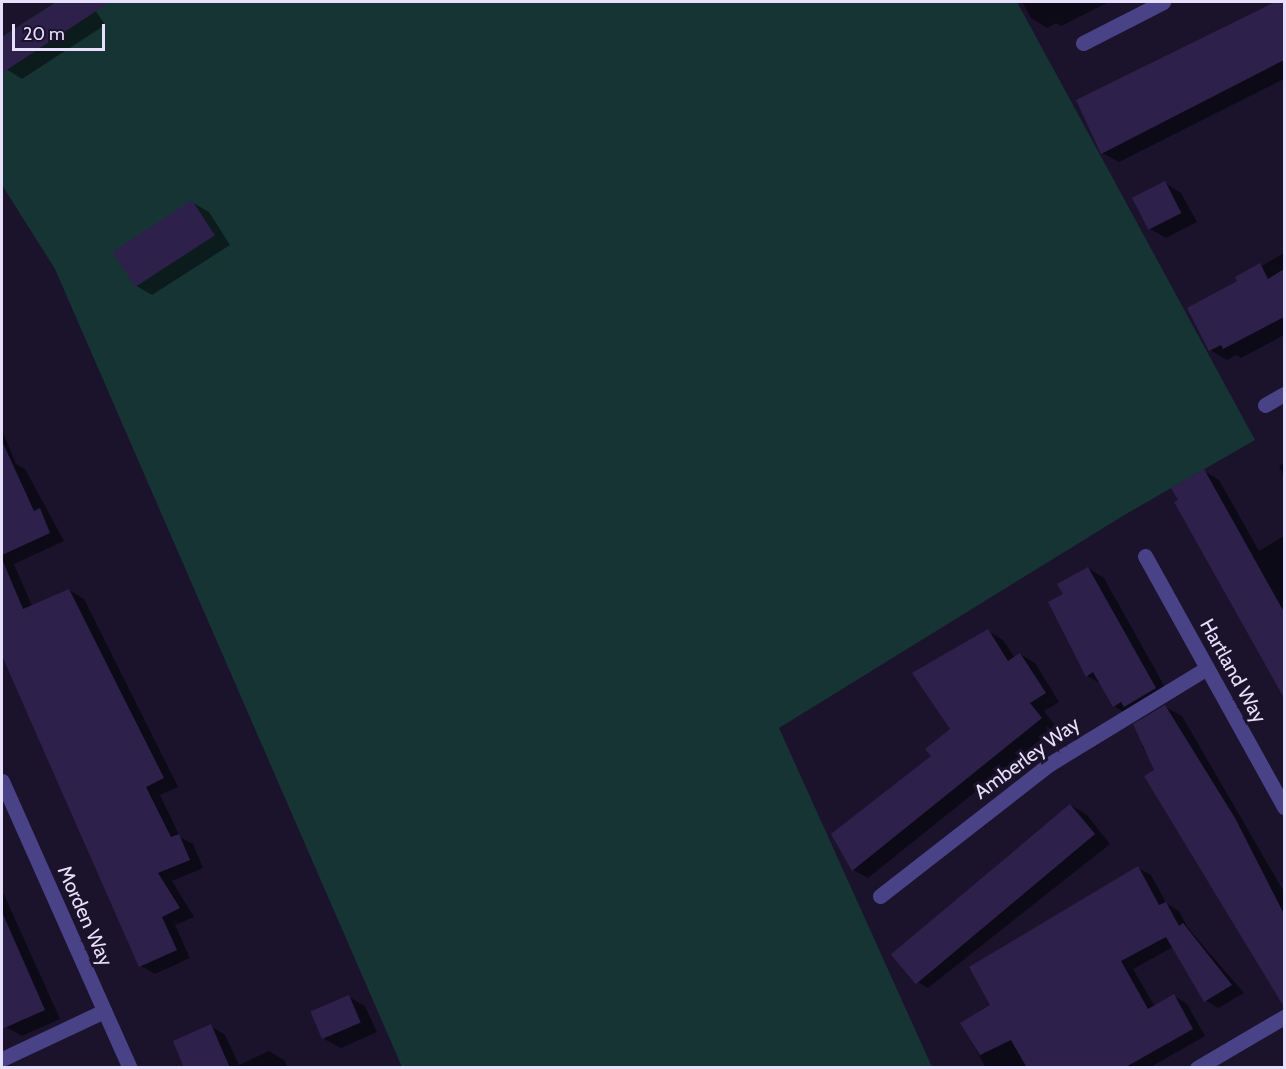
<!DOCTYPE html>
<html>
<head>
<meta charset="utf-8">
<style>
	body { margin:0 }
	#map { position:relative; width:1286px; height:1069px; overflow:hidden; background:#1a132b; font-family:Cabin,sans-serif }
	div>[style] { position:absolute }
	.green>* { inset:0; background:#173435 }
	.shadow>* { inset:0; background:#0007 }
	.building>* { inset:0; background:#2d214b; transform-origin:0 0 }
	.street>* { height:15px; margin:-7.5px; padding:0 7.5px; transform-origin:7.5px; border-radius:7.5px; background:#4a4287 }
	span { translate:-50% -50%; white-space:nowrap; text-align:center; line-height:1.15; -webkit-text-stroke:6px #1a132b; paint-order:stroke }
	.street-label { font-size:20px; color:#e6e0fd }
	.frame { position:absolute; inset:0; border:3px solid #e6e0fd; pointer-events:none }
	.scale { position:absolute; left:12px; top:24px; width:93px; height:27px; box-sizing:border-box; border:3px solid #e6e0fd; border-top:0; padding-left:8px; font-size:18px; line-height:21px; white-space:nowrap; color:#e6e0fd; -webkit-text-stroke:4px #1a132b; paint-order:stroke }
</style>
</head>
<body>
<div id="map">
	<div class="green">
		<i style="clip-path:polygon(56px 2px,1017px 2px,1255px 440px,1126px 514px,779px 728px,932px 1067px,402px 1067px,55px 269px,2px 185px,2px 37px)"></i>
	</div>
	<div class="shadow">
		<i style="clip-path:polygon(60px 2px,90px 2px,105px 25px,22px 79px,6px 69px,2px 63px,2px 40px)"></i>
		<i style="clip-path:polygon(1022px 2px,1109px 2px,1061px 26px,1056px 23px,1047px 28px,1031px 18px)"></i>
		<i style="clip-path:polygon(1281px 2px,1284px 2px,1284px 79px,1119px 162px,1102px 153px,1078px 101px)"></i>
		<i style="clip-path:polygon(1165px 183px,1181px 193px,1197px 222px,1166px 238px,1150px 229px)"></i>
		<i style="clip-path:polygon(192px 202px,209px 212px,230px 245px,152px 295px,135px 285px)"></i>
		<i style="clip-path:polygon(1284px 253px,1284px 335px,1241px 358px,1236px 355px,1227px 360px,1210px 350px,1189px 309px)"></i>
		<i style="clip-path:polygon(2px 430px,16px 464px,25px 469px,64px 541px,14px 564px,32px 606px,69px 590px,84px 599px,178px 787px,160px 795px,180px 837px,193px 844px,203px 868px,172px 881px,194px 917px,175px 925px,190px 958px,155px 974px,141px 966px,2px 656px)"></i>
		<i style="clip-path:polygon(1284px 463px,1284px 477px,1279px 466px)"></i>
		<i style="clip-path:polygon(1204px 471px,1219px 480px,1259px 551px,1284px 536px,1284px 696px,1202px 548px)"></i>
		<i style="clip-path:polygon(1088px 568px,1104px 578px,1171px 698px,1130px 716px,1114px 706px,1101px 684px,1087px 676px,1065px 595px)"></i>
		<i style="clip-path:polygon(988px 631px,1003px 640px,1015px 658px,1020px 654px,1035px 663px,1059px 702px,1044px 711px,1056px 727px,868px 878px,853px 870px,952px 729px)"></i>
		<i style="clip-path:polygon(1165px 707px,1182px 716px,1284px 892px,1284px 999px,1276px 994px,1146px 776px,1156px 770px,1142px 746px)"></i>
		<i style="clip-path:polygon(1071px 805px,1087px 815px,1110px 844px,928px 988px,911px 978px)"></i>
		<i style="clip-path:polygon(1138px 868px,1151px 875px,1166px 903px,1179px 911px,1188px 928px,1244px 993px,1218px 1008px,1205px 1000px,1173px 947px,1133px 969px,1155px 1007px,1174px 996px,1187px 1004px,1205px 1036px,1149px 1068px,986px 1068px,962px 1024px,992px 1006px)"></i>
		<i style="clip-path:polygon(2px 890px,60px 1019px,22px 1036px,6px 1027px,2px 1016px)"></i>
		<i style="clip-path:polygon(349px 997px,365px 1006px,377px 1032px,341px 1048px,324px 1039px)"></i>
		<i style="clip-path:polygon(211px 1026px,225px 1035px,239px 1065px,269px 1051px,284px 1060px,288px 1068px,187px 1068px)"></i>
	</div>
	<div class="building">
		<i style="clip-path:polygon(57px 2px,110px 2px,2px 73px,2px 38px)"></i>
		<i style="clip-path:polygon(1275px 2px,1284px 2px,1284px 60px,1101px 154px,1076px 100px)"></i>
		<i style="left:1165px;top:181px;width:36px;height:37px;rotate:63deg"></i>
		<i style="left:192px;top:200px;width:42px;height:95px;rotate:57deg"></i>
		<i style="clip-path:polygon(1260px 263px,1268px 279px,1284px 269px,1284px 317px,1223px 349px,1221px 345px,1209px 351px,1187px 308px,1237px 281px,1235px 277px)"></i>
		<i style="clip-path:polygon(2px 441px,34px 511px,40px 508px,50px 533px,2px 555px)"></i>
		<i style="clip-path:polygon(1204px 469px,1284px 612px,1284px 698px,1174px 502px,1178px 500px,1171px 488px)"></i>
		<i style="clip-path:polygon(2px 559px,23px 609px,69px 589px,164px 778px,146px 787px,171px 837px,179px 834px,190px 860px,158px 873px,180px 908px,162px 917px,177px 950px,139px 967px,2px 656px)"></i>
		<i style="clip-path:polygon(1088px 567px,1156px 688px,1124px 707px,1121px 702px,1113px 707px,1093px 672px,1086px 677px,1048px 602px,1063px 594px,1057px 584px)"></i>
		<i style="clip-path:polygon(988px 629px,1008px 661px,1020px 653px,1046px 693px,1030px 703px,1042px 718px,852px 871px,831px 834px,931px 756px,925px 749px,950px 729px,912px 673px)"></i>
		<i style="clip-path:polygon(1165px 705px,1235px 818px,1284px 914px,1284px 1007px,1144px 776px,1154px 770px,1133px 724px)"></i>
		<i style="left:1070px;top:804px;width:39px;height:234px;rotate:50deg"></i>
		<i style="clip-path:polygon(1138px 866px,1159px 905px,1166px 902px,1179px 926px,1183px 923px,1232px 985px,1204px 1002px,1166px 937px,1121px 961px,1148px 1009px,1174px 994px,1193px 1029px,1124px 1068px,1027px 1068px,1011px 1040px,980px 1055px,960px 1023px,990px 1005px,969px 967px)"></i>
		<i style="clip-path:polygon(2px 912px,45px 1010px,2px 1029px)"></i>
		<i style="left:349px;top:995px;width:30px;height:42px;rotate:67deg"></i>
		<i style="clip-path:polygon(211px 1024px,230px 1068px,184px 1068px,173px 1041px)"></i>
	</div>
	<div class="street">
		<i style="left:1083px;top:43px;width:90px;rotate:-27.1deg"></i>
		<i style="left:1265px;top:405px;width:22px;rotate:-30deg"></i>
		<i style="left:1145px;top:556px;width:287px;rotate:61deg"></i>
		<i style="left:2px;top:781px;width:314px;rotate:66deg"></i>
		<i style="left:880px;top:896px;width:213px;rotate:-37.9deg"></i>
		<i style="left:1048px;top:765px;width:186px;rotate:-31.4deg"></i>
		<i style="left:2px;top:1059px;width:113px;rotate:-25.2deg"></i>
		<i style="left:1197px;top:1068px;width:101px;rotate:-30.4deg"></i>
	</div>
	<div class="street-label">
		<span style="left:1233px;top:671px;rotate:61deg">Hartland Way</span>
		<span style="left:1027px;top:758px;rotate:-36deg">Amberley Way</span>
		<span style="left:85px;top:916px;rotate:66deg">Morden Way</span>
	</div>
	<div class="frame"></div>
	<div class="scale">20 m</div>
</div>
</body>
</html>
